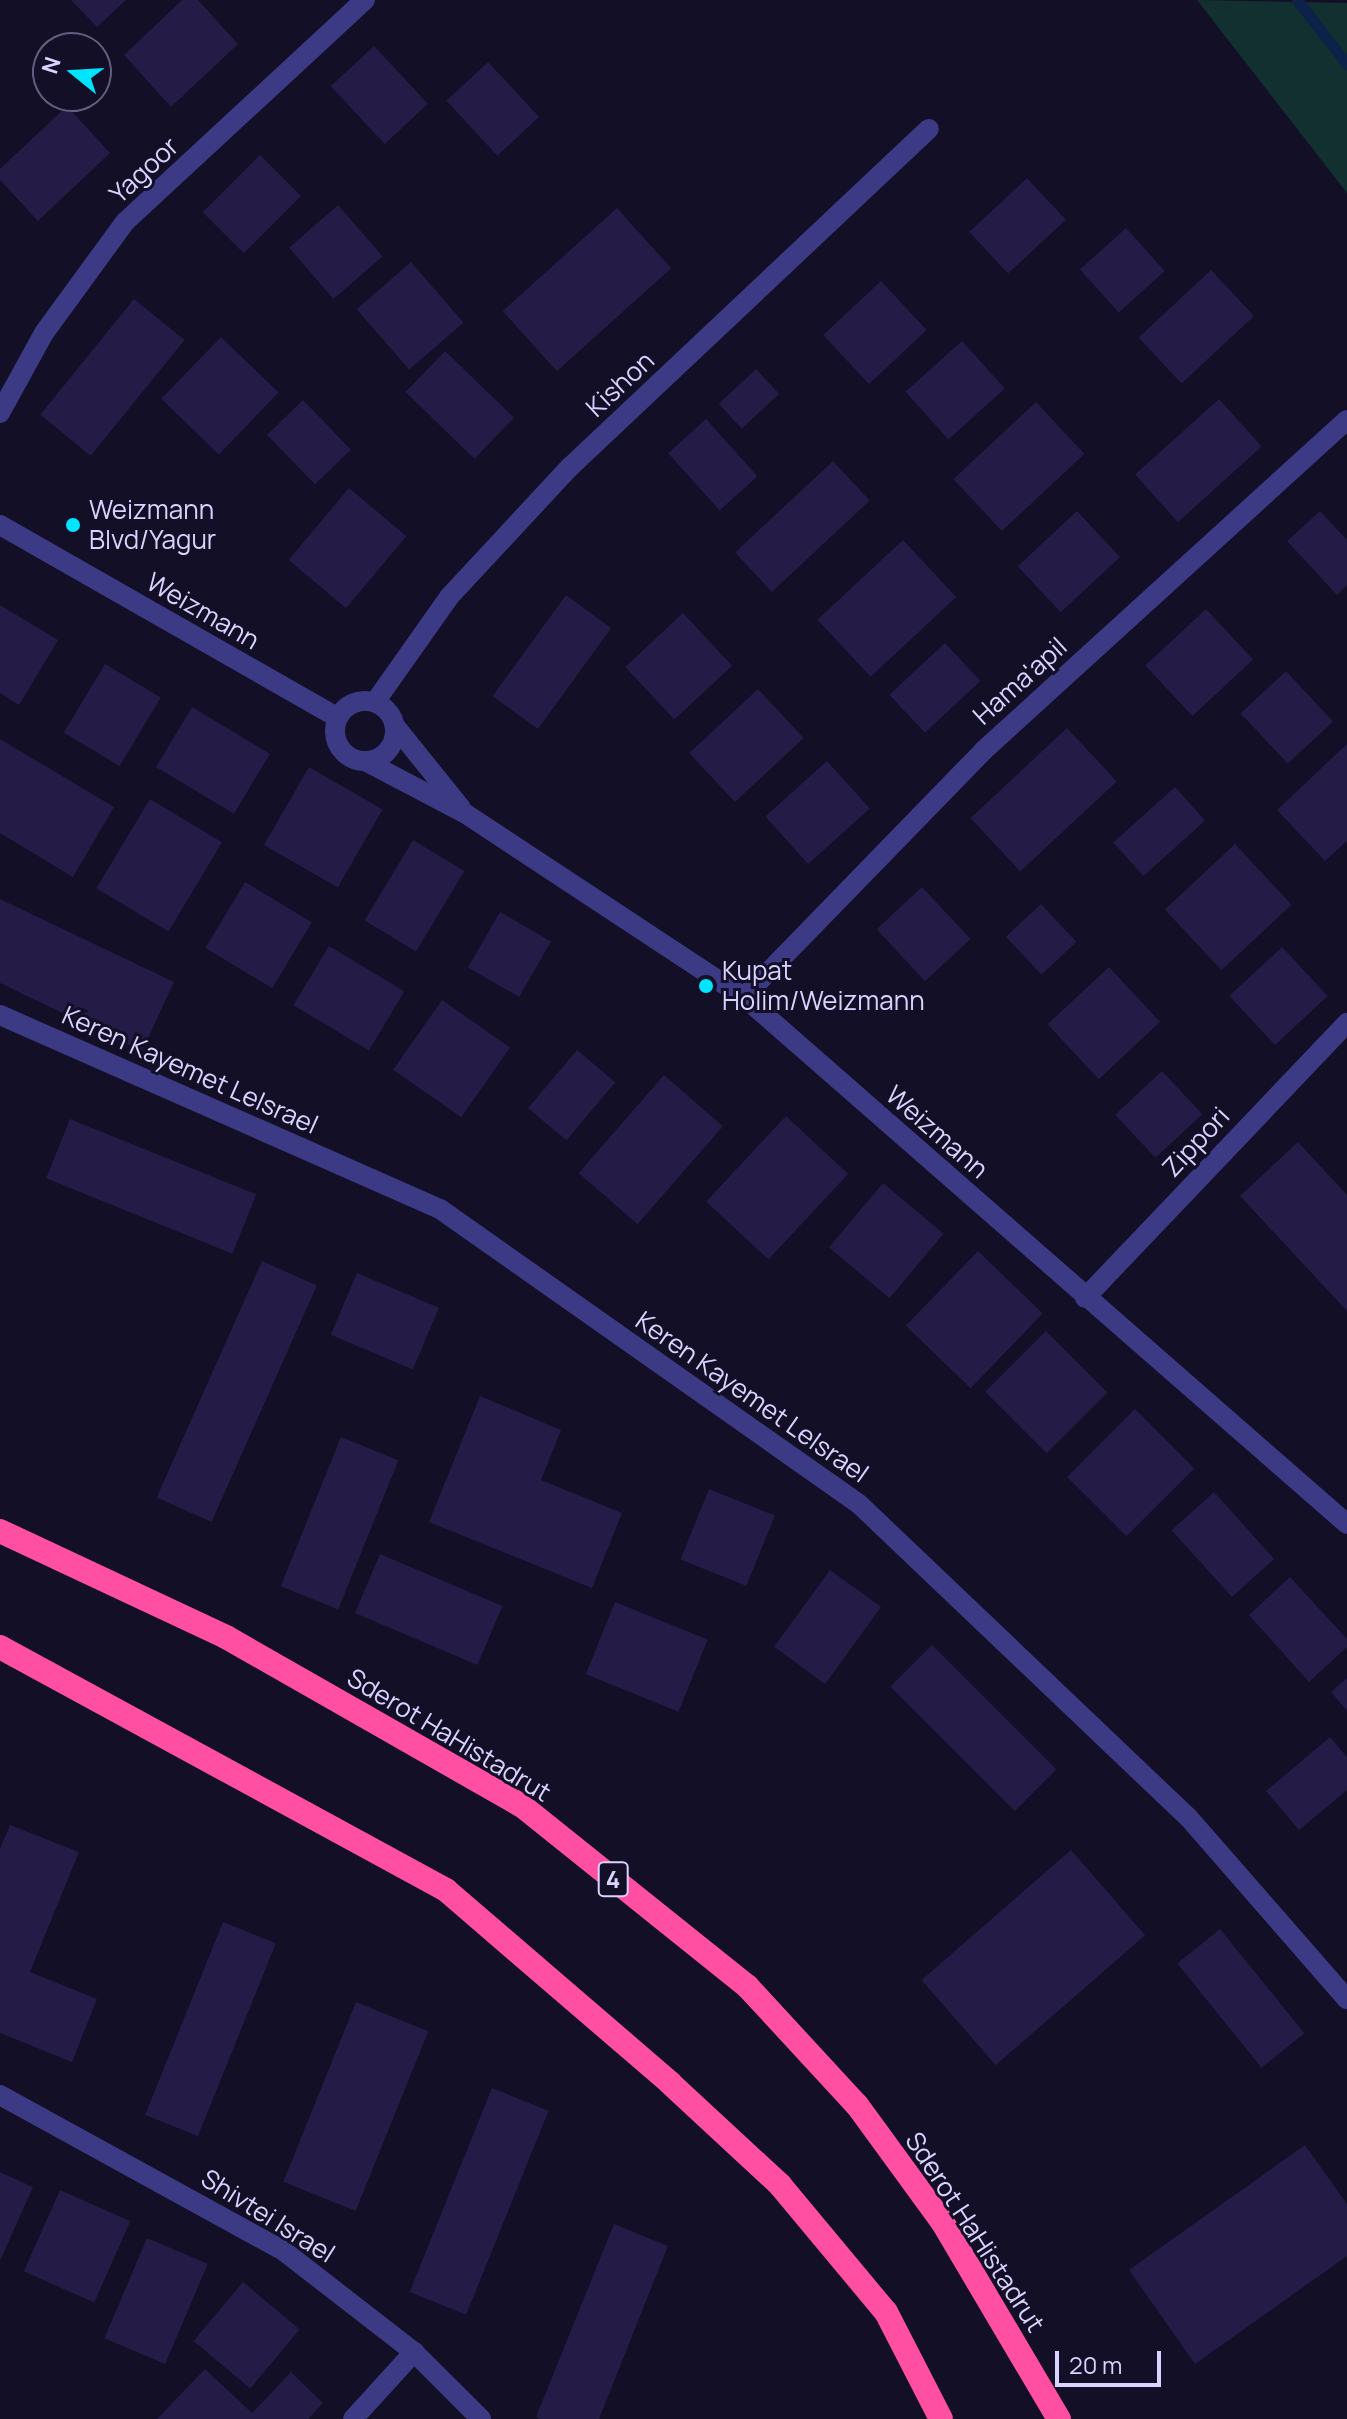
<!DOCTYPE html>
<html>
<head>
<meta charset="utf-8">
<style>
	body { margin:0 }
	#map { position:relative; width:1347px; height:2419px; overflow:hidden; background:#130f26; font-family:Manrope,sans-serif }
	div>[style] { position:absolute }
	.green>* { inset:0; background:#12302f }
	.stream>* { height:11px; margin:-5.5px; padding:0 5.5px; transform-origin:5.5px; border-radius:5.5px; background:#0c2248 }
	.building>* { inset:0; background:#241b47; transform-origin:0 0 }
	.minor>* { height:20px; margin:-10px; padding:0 10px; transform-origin:10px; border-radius:10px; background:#3d3a85 }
	.minor>.ring { margin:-10px; padding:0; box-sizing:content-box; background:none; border:20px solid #3d3a85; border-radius:50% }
	.highway>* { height:24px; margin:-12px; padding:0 12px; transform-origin:12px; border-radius:12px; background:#ff4fa3 }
	.dots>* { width:22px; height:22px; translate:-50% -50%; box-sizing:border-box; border:4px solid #130f26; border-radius:50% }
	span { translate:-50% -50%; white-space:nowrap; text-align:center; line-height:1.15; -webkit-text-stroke:6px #130f26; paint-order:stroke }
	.shield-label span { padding:2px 6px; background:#130f26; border:2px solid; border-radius:6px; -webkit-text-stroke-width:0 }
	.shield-label { font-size:24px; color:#d9d4ff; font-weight:700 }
	.street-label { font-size:26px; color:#d9d4ff }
	.poi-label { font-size:26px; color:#d9d4ff }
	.left { translate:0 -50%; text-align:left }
	.north { position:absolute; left:32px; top:32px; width:80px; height:80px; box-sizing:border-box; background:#130f26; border:2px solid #625e7d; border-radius:50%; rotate:288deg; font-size:22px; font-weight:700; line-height:32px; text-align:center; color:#d9d4ff }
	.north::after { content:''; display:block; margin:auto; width:28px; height:36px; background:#00e5ff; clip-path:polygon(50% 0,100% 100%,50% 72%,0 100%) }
	.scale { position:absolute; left:1055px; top:2351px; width:106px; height:36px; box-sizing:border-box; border:4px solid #d9d4ff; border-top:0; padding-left:10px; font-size:24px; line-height:28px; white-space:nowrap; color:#d9d4ff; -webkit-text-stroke:6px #130f26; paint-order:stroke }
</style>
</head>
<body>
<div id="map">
	<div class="green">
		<i style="clip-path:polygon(1197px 0,1347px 3px,1347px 193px)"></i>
	</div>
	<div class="stream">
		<i style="left:1297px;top:0;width:81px;rotate:52deg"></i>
	</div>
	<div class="building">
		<i style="clip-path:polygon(71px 0,126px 0,97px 27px)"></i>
		<i style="clip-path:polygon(182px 0,198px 0,238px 44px,171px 107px,124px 55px)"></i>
		<i style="left:374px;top:46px;width:79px;height:59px;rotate:47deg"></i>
		<i style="left:488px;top:62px;width:75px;height:57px;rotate:47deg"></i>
		<i style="clip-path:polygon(67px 106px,110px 153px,38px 221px,0 180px,0 169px)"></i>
		<i style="left:260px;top:155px;width:58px;height:81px;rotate:45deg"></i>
		<i style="left:1027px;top:178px;width:57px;height:79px;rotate:47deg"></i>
		<i style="left:338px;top:205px;width:68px;height:65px;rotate:49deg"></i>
		<i style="left:617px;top:208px;width:81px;height:154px;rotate:48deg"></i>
		<i style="left:1126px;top:228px;width:58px;height:62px;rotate:48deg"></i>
		<i style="left:411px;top:262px;width:80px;height:72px;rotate:49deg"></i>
		<i style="left:1211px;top:270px;width:63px;height:99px;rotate:47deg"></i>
		<i style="left:881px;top:281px;width:67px;height:79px;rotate:47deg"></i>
		<i style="left:134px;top:299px;width:65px;height:149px;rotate:39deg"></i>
		<i style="left:221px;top:337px;width:80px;height:86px;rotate:44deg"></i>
		<i style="left:962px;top:341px;width:64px;height:76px;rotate:48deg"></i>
		<i style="left:445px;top:351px;width:96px;height:57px;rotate:44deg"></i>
		<i style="left:756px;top:369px;width:34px;height:51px;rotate:47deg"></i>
		<i style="left:1219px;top:399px;width:64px;height:113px;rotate:48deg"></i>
		<i style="left:303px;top:400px;width:69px;height:50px;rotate:46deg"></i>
		<i style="left:1036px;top:402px;width:71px;height:113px;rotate:47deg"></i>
		<i style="left:706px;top:419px;width:77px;height:51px;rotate:48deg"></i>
		<i style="left:833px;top:461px;width:54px;height:134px;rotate:47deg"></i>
		<i style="left:349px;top:488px;width:75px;height:94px;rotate:40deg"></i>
		<i style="left:1077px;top:511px;width:63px;height:81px;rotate:47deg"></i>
		<i style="clip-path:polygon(1320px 511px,1347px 540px,1347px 585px,1337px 595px,1287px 541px)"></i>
		<i style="left:903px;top:540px;width:78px;height:117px;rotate:47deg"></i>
		<i style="left:566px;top:595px;width:56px;height:125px;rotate:36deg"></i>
		<i style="clip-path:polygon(0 605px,58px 640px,19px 705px,0 693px)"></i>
		<i style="left:1206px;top:609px;width:69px;height:83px;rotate:47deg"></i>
		<i style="left:683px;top:613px;width:72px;height:79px;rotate:47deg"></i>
		<i style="left:945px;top:643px;width:52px;height:76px;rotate:47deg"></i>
		<i style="left:105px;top:664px;width:65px;height:80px;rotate:31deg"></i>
		<i style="left:1286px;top:671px;width:69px;height:62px;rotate:47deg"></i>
		<i style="left:758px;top:689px;width:67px;height:94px;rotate:47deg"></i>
		<i style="left:192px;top:707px;width:91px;height:70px;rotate:31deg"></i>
		<i style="left:1067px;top:728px;width:73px;height:132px;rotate:47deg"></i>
		<i style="clip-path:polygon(0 739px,114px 807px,73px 877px,0 833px)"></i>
		<i style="clip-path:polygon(1347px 744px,1347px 841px,1325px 861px,1277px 810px)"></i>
		<i style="left:827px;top:761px;width:64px;height:83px;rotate:48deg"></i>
		<i style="left:309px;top:767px;width:85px;height:90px;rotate:30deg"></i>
		<i style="left:1175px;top:787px;width:45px;height:83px;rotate:48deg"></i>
		<i style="left:150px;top:799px;width:84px;height:104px;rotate:31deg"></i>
		<i style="left:413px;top:840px;width:60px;height:94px;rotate:31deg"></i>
		<i style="left:1235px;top:844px;width:83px;height:96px;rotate:47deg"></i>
		<i style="left:245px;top:882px;width:78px;height:77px;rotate:31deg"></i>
		<i style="left:922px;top:887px;width:71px;height:62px;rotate:47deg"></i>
		<i style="clip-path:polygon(0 899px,174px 982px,142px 1051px,0 983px)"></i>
		<i style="left:1041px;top:904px;width:52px;height:48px;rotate:47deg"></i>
		<i style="left:500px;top:912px;width:59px;height:64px;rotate:30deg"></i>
		<i style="left:329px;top:946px;width:88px;height:69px;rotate:31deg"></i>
		<i style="left:1282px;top:947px;width:67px;height:72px;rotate:47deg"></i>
		<i style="left:1109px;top:967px;width:75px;height:84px;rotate:47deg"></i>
		<i style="left:442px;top:1000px;width:83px;height:85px;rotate:35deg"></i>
		<i style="left:577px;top:1050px;width:50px;height:76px;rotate:40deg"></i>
		<i style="left:1162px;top:1071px;width:59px;height:64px;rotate:47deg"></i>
		<i style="left:664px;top:1075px;width:78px;height:130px;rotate:41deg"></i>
		<i style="left:786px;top:1116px;width:85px;height:117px;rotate:43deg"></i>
		<i style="left:70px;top:1119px;width:201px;height:64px;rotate:22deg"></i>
		<i style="clip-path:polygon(1298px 1142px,1347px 1195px,1347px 1311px,1240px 1196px)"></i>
		<i style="left:883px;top:1183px;width:79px;height:84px;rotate:40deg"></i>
		<i style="left:978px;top:1251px;width:90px;height:104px;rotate:44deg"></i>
		<i style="left:262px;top:1261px;width:60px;height:259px;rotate:24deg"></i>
		<i style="left:357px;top:1273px;width:89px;height:67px;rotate:23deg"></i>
		<i style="left:1046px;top:1331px;width:87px;height:86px;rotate:45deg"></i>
		<i style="clip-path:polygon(480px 1396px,561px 1430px,541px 1480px,622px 1513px,592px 1588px,429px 1522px)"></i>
		<i style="left:1135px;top:1409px;width:84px;height:96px;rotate:45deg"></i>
		<i style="left:341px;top:1437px;width:62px;height:161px;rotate:22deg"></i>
		<i style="left:709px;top:1489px;width:71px;height:76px;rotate:22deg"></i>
		<i style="left:1214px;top:1492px;width:90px;height:57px;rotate:48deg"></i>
		<i style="left:380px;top:1554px;width:133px;height:64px;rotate:23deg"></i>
		<i style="left:830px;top:1570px;width:63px;height:95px;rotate:36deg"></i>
		<i style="clip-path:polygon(1290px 1577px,1347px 1639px,1347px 1647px,1309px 1682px,1249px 1615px)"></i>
		<i style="left:615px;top:1602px;width:100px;height:78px;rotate:22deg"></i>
		<i style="left:932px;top:1645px;width:176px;height:59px;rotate:45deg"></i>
		<i style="clip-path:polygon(1347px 1678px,1347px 1711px,1331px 1692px)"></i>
		<i style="clip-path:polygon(1330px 1737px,1347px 1757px,1347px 1790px,1299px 1830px,1266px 1791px)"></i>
		<i style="clip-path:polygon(10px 1825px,79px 1852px,30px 1972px,97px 1999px,72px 2062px,0 2033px,0 1849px)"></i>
		<i style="left:1071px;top:1850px;width:113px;height:198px;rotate:49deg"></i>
		<i style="left:223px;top:1922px;width:57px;height:208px;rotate:22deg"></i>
		<i style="left:1220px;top:1929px;width:134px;height:55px;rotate:51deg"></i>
		<i style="left:356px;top:2002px;width:78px;height:194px;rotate:22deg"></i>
		<i style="left:492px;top:2088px;width:61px;height:220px;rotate:22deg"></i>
		<i style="clip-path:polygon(1305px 2145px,1347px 2204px,1347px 2256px,1195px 2364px,1129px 2270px)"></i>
		<i style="clip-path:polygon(0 2172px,33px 2187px,0 2261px)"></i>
		<i style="left:60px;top:2190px;width:77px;height:89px;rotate:24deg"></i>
		<i style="clip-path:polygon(614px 2224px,668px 2246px,599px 2419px,540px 2419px,536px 2417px)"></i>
		<i style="left:147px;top:2238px;width:66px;height:109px;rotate:23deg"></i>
		<i style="left:243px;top:2282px;width:74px;height:77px;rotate:40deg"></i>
		<i style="clip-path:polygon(205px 2369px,252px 2413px,291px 2372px,323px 2403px,308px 2419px,157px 2419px)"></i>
	</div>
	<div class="minor">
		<i style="left:0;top:413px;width:91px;rotate:-61.2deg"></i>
		<i style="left:44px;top:333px;width:137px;rotate:-53.9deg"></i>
		<i style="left:125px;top:222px;width:327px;rotate:-42.8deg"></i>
		<i style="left:0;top:525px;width:389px;rotate:29.7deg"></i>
		<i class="ring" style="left:335px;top:701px;width:40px;height:40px"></i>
		<i style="left:375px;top:702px;width:128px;rotate:-54.8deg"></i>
		<i style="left:449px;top:597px;width:178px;rotate:-47.1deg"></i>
		<i style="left:570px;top:467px;width:493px;rotate:-43.3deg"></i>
		<i style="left:395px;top:726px;width:105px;rotate:51.2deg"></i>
		<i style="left:365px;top:761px;width:114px;rotate:27.7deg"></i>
		<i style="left:466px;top:814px;width:333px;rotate:33.4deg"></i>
		<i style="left:744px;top:997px;width:801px;rotate:41.15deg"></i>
		<i style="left:744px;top:997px;width:343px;rotate:-45.8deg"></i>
		<i style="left:983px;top:751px;width:492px;rotate:-42.3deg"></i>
		<i style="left:0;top:1015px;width:481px;rotate:23.8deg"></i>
		<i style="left:440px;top:1209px;width:512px;rotate:35.15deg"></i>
		<i style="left:859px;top:1504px;width:454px;rotate:43.6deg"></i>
		<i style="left:1188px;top:1817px;width:242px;rotate:48.9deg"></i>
		<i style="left:1085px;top:1298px;width:380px;rotate:-46.4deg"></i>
		<i style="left:0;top:2095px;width:325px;rotate:28.8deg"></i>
		<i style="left:285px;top:2252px;width:163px;rotate:37.8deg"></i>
		<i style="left:414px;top:2352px;width:95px;rotate:45deg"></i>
		<i style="left:353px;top:2419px;width:91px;rotate:-47.7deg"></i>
	</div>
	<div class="highway">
		<i style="left:0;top:1531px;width:250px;rotate:25.1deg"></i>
		<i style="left:226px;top:1637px;width:339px;rotate:29.7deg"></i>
		<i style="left:521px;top:1805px;width:290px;rotate:38.7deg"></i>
		<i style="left:747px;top:1986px;width:162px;rotate:47.3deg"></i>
		<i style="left:857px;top:2105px;width:146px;rotate:53.9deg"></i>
		<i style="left:943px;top:2223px;width:228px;rotate:59.4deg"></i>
		<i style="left:0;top:1647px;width:508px;rotate:28.58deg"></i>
		<i style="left:446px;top:1890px;width:296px;rotate:40.7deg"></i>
		<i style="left:670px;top:2083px;width:150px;rotate:42.8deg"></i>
		<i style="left:780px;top:2185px;width:165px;rotate:50.2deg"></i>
		<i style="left:886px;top:2312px;width:120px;rotate:62.8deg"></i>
	</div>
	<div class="dots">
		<i style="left:73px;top:525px;background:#00e5ff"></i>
		<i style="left:706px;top:986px;background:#00e5ff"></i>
	</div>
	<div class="shield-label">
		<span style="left:613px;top:1879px">4</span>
	</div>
	<div class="street-label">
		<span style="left:144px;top:170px;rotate:-43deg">Yagoor</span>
		<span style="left:620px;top:384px;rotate:-43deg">Kishon</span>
		<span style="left:203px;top:611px;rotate:30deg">Weizmann</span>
		<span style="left:1020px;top:681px;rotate:-42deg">Hama'apil</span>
		<span style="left:190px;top:1070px;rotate:24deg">Keren Kayemet LeIsrael</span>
		<span style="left:937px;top:1132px;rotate:41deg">Weizmann</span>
		<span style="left:1196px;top:1142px;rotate:-47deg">Zippori</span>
		<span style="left:752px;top:1397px;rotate:35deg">Keren Kayemet LeIsrael</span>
		<span style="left:449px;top:1735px;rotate:31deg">Sderot HaHistadrut</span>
		<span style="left:268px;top:2216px;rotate:32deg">Shivtei Israel</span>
		<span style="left:975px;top:2232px;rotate:57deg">Sderot HaHistadrut</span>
	</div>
	<div class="poi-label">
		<span class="left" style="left:89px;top:525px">Weizmann<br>Blvd/Yagur</span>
		<span class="left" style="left:722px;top:986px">Kupat<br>Holim/Weizmann</span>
	</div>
	<div class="north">N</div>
	<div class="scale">20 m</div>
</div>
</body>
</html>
